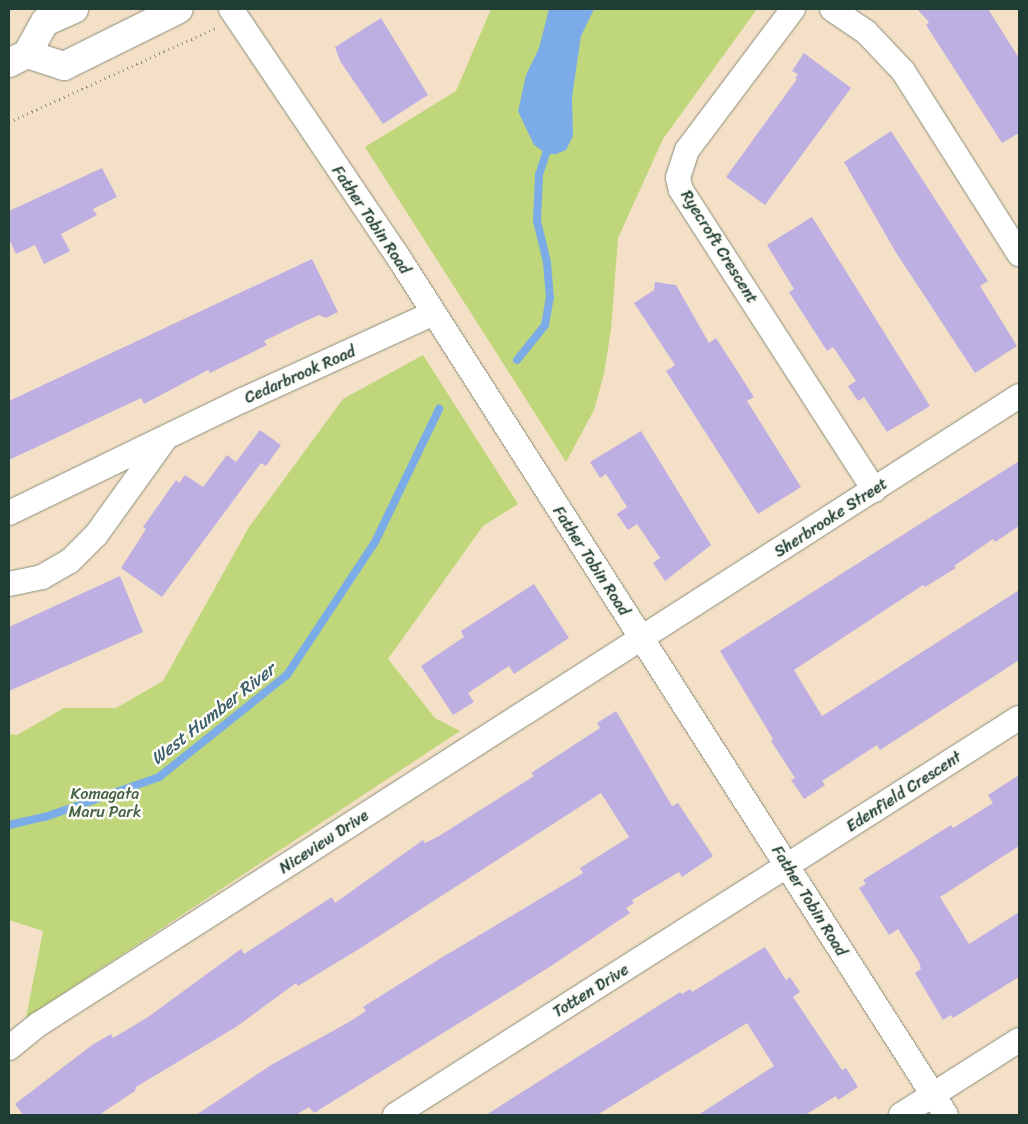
<!DOCTYPE html>
<html>
<head>
<meta charset="utf-8">
<style>
	body { margin:0 }
	#map { position:relative; width:1028px; height:1124px; overflow:hidden; background:#f4e0c6; font-family:Sriracha,sans-serif }
	div>[style] { position:absolute }
	.green>* { inset:0; background:#bfd67a }
	.water>* { inset:0; background:#7cace7 }
	.stream>* { height:8px; margin:-4px; padding:0 4px; transform-origin:4px; border-radius:4px; background:#7cace7 }
	.building>* { inset:0; background:#beafe3 }
	.path>* { height:3px; margin-top:-1.5px; transform-origin:0; background:repeating-linear-gradient(90deg,#8a8e7d 0 1px,transparent 0 5px) }
	.roads { filter:drop-shadow(0 0 1px #8a8e7d) drop-shadow(0 0 1px #8a8e7d) }
	.minor>* { height:24px; margin:-12px; padding:0 12px; transform-origin:12px; border-radius:12px; background:#fff }
	.major>* { height:28px; margin:-14px; padding:0 14px; transform-origin:14px; border-radius:14px; background:#fff }
	span { translate:-50% -50%; white-space:nowrap; text-align:center; line-height:1.15; -webkit-text-stroke:5px #fdfcf7; paint-order:stroke }
	.street-label { font-size:16px; color:#1f3d34 }
	.park-label { font-size:16px; color:#476346 }
	.water-label { font-size:18px; color:#3b5e6a; font-style:italic }
	.frame { position:absolute; inset:0; border:10px solid #1f3d34; pointer-events:none }
</style>
</head>
<body>
<div id="map">
	<div class="green">
		<i style="clip-path:polygon(491px 9px,757px 9px,663px 139px,618px 238px,611px 330px,604px 374px,594px 410px,566px 462px,365px 147px,456px 91px)"></i>
		<i style="clip-path:polygon(423px 355px,518px 504px,483px 526px,388px 659px,435px 718px,460px 731px,26px 1018px,43px 931px,9px 920px,9px 734px,17px 735px,64px 708px,116px 708px,163px 681px,249px 527px,343px 399px)"></i>
	</div>
	<div class="water">
		<i style="clip-path:polygon(549px 9px,594px 9px,581px 36px,572px 97px,573px 136px,566px 150px,556px 154px,547px 154px,534px 145px,518px 111px,526px 75px,539px 48px)"></i>
	</div>
	<div class="stream">
		<i style="left:517px;top:360px;width:45px;rotate:-51.3deg"></i>
		<i style="left:545px;top:325px;width:27px;rotate:-80deg"></i>
		<i style="left:550px;top:298px;width:36px;rotate:-95deg"></i>
		<i style="left:547px;top:262px;width:42px;rotate:-103.7deg"></i>
		<i style="left:537px;top:221px;width:46px;rotate:-87.5deg"></i>
		<i style="left:539px;top:175px;width:32px;rotate:-72deg"></i>
		<i style="left:9px;top:825px;width:37px;rotate:-13deg"></i>
		<i style="left:45px;top:817px;width:121px;rotate:-19.3deg"></i>
		<i style="left:159px;top:777px;width:164px;rotate:-38.6deg"></i>
		<i style="left:287px;top:675px;width:159px;rotate:-56.5deg"></i>
		<i style="left:375px;top:542px;width:148px;rotate:-64.3deg"></i>
	</div>
	<div class="building">
		<i style="clip-path:polygon(917px 9px,988px 9px,1019px 58px,1019px 133px,1002px 143px,926px 25px,929px 22px)"></i>
		<i style="clip-path:polygon(381px 18px,428px 95px,383px 124px,340px 61px,335px 47px)"></i>
		<i style="clip-path:polygon(804px 53px,851px 88px,765px 205px,726px 177px,797px 79px,795px 78px,798px 74px,792px 71px)"></i>
		<i style="clip-path:polygon(891px 131px,988px 281px,980px 286px,1017px 346px,975px 373px,895px 251px,844px 162px)"></i>
		<i style="clip-path:polygon(102px 168px,117px 197px,93px 209px,97px 215px,61px 234px,70px 251px,44px 264px,35px 245px,16px 254px,9px 239px,9px 211px)"></i>
		<i style="clip-path:polygon(812px 217px,930px 406px,887px 432px,864px 397px,858px 401px,848px 386px,856px 381px,833px 347px,827px 351px,789px 292px,794px 289px,767px 245px)"></i>
		<i style="clip-path:polygon(312px 259px,338px 312px,326px 318px,319px 315px,301px 323px,264px 341px,267px 345px,210px 373px,208px 370px,144px 404px,141px 398px,9px 460px,9px 401px)"></i>
		<i style="clip-path:polygon(655px 282px,676px 285px,709px 343px,716px 338px,754px 397px,747px 401px,801px 487px,758px 514px,666px 371px,675px 365px,634px 303px,654px 290px)"></i>
		<i style="clip-path:polygon(260px 430px,281px 445px,266px 466px,261px 463px,162px 597px,121px 568px,146px 529px,143px 527px,176px 480px,179px 483px,185px 475px,203px 487px,227px 455px,236px 462px)"></i>
		<i style="clip-path:polygon(641px 431px,711px 545px,665px 581px,653px 563px,660px 558px,637px 524px,628px 530px,617px 514px,627px 507px,606px 474px,600px 478px,590px 462px)"></i>
		<i style="clip-path:polygon(1019px 461px,1019px 526px,995px 542px,993px 539px,954px 566px,956px 568px,925px 587px,923px 585px,794px 670px,822px 716px,1019px 590px,1019px 660px,880px 750px,877px 745px,822px 781px,825px 785px,804px 799px,791px 780px,795px 778px,771px 741px,773px 739px,720px 651px)"></i>
		<i style="clip-path:polygon(120px 576px,143px 632px,9px 691px,9px 627px)"></i>
		<i style="clip-path:polygon(534px 584px,569px 638px,514px 674px,509px 666px,468px 693px,474px 702px,453px 715px,421px 666px,464px 637px,461px 631px)"></i>
		<i style="clip-path:polygon(616px 711px,672px 806px,678px 803px,713px 856px,682px 877px,679px 872px,632px 900px,634px 903px,626px 908px,630px 913px,548px 968px,314px 1113px,309px 1107px,296px 1115px,196px 1115px,271px 1065px,349px 1022px,366px 1011px,363px 1007px,441px 958px,583px 873px,580px 868px,629px 837px,601px 793px,359px 949px,298px 986px,296px 983px,236px 1027px,136px 1087px,135px 1091px,99px 1115px,23px 1115px,15px 1104px,92px 1045px,111px 1034px,113px 1038px,148px 1017px,241px 949px,244px 954px,332px 897px,335px 903px,423px 840px,425px 843px,439px 836px,534px 776px,531px 773px,600px 728px,597px 723px)"></i>
		<i style="clip-path:polygon(1019px 775px,1019px 846px,940px 897px,969px 944px,1019px 912px,1019px 977px,953px 1018px,951px 1015px,943px 1020px,915px 973px,921px 969px,919px 962px,898px 929px,889px 935px,859px 888px,866px 884px,863px 880px,951px 825px,953px 828px,993px 803px,988px 795px)"></i>
		<i style="clip-path:polygon(765px 947px,786px 980px,790px 977px,800px 992px,793px 997px,842px 1070px,846px 1068px,858px 1087px,838px 1100px,836px 1096px,805px 1115px,698px 1115px,774px 1066px,747px 1023px,597px 1115px,486px 1115px,680px 992px,682px 994px,690px 989px,692px 992px)"></i>
	</div>
	<div class="path">
		<i style="left:9px;top:122px;width:226px;rotate:-24.5deg"></i>
	</div>
	<div class="roads">
		<div class="minor">
			<i style="left:231px;top:9px;width:297px;rotate:56deg"></i>
			<i style="left:397px;top:255px;width:1020px;rotate:57.45deg"></i>
			<i style="left:793px;top:9px;width:176px;rotate:126.9deg"></i>
			<i style="left:687px;top:150px;width:29px;rotate:108deg"></i>
			<i style="left:678px;top:178px;width:12px;rotate:76deg"></i>
			<i style="left:681px;top:190px;width:357px;rotate:57.2deg"></i>
			<i style="left:832px;top:9px;width:41px;rotate:34.1deg"></i>
			<i style="left:866px;top:32px;width:54px;rotate:46.5deg"></i>
			<i style="left:903px;top:71px;width:217px;rotate:57.6deg"></i>
			<i style="left:9px;top:513px;width:260px;rotate:-25.8deg"></i>
			<i style="left:243px;top:400px;width:208px;rotate:-24.5deg"></i>
			<i style="left:9px;top:584px;width:34px;rotate:-12deg"></i>
			<i style="left:42px;top:577px;width:32px;rotate:-30deg"></i>
			<i style="left:70px;top:561px;width:37px;rotate:-45deg"></i>
			<i style="left:96px;top:535px;width:118px;rotate:-54.3deg"></i>
			<i style="left:9px;top:1048px;width:38px;rotate:-39deg"></i>
			<i style="left:39px;top:1024px;width:1164px;rotate:-32.65deg"></i>
			<i style="left:395px;top:1115px;width:740px;rotate:-32.47deg"></i>
			<i style="left:901px;top:1115px;width:140px;rotate:-32.4deg"></i>
		</div>
		<div class="major">
			<i style="left:27px;top:54px;width:39px;rotate:18deg"></i>
			<i style="left:64px;top:66px;width:128px;rotate:-26.4deg"></i>
			<i style="left:9px;top:63px;width:20px;rotate:-27deg"></i>
			<i style="left:27px;top:54px;width:37px;rotate:-61deg"></i>
			<i style="left:45px;top:22px;width:32px;rotate:-24deg"></i>
		</div>
	</div>
	<div class="street-label">
		<span style="left:371px;top:220px;rotate:56deg">Father Tobin Road</span>
		<span style="left:719px;top:247px;rotate:58deg">Ryecroft Crescent</span>
		<span style="left:300px;top:375px;rotate:-24deg">Cedarbrook Road</span>
		<span style="left:831px;top:518px;rotate:-33deg">Sherbrooke Street</span>
		<span style="left:591px;top:561px;rotate:57deg">Father Tobin Road</span>
		<span style="left:904px;top:792px;rotate:-33deg">Edenfield Crescent</span>
		<span style="left:324px;top:842px;rotate:-33deg">Niceview Drive</span>
		<span style="left:809px;top:901px;rotate:58deg">Father Tobin Road</span>
		<span style="left:591px;top:991px;rotate:-32deg">Totten Drive</span>
	</div>
	<div class="park-label">
		<span style="left:105px;top:803px">Komagata<br>Maru Park</span>
	</div>
	<div class="water-label">
		<span style="left:213px;top:714px;rotate:-38deg">West Humber River</span>
	</div>
	<div class="frame"></div>
</div>
</body>
</html>
